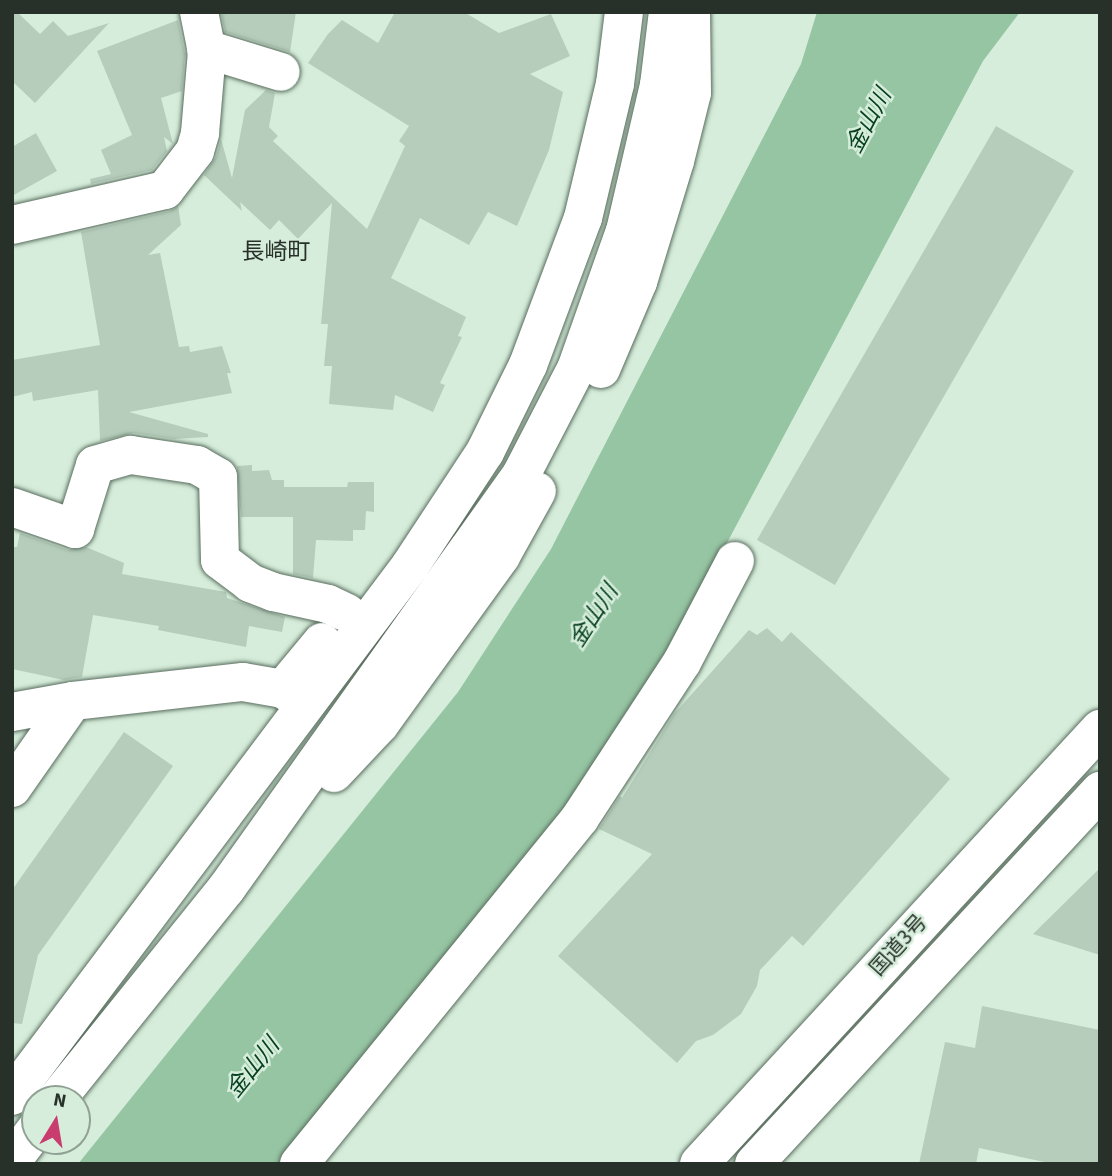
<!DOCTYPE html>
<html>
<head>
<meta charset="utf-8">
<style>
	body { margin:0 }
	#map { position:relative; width:1112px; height:1176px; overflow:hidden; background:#d6eddb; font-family:"Source Sans 3","Noto Sans JP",sans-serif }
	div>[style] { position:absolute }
	.water>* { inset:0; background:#96c5a3 }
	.building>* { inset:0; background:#b6cdbc; transform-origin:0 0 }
	.roads { filter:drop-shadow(0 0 2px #596d5e) drop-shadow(0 0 2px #596d5e) }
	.minor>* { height:38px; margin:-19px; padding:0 19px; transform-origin:19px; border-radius:19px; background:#fff }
	.highway>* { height:38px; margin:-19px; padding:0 19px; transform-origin:19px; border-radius:19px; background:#fff }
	span { translate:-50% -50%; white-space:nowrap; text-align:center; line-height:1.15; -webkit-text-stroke:5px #d6eddb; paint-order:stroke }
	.street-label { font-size:21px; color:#273029 }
	.water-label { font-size:23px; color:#064020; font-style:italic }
	.neighbourhood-label { font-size:23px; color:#273029 }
	.frame { position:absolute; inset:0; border:14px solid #273029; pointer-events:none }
	.north { position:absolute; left:21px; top:1085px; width:70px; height:70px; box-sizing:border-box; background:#d6eddb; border:2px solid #90a194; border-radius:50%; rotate:11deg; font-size:19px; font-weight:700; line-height:28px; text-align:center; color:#273029 }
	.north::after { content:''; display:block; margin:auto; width:24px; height:32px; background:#c83c6e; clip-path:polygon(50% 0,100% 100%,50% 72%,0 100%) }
</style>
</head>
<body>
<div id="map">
	<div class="water">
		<i style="clip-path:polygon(817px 12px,1020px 12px,983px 61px,694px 605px,592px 772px,278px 1164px,78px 1164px,458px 692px,551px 549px,801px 64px)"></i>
	</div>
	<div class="building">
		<i style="clip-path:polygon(12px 12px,17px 12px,40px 34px,53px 21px,68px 36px,109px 23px,35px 103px,12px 81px)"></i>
		<i style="clip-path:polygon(221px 12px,296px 12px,290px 52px,225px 32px)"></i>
		<i style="clip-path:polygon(395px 12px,464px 12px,499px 33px,551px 14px,570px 56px,530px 74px,563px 92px,549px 150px,517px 226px,488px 212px,469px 245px,420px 218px,391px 278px,466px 317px,458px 336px,462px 337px,440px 383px,445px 385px,433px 412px,395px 395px,393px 410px,329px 404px,332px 366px,324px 366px,328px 324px,321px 324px,332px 203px,298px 239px,279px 220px,270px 230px,240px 202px,242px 211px,204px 175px,216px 157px,221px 139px,232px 178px,245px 110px,266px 90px,275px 93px,269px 127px,278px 136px,273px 141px,367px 229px,405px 146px,399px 141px,409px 126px,308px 63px,328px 34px,342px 20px,378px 43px)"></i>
		<i style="clip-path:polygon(178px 20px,185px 54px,182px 91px,161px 98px,173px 144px,164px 137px,167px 151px,152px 170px,91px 184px,90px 179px,111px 174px,101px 150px,132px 135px,97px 51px)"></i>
		<i style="left:996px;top:126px;width:90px;height:478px;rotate:30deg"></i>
		<i style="clip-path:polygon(36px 133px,57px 171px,12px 196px,12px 147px)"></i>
		<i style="clip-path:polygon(178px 206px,181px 225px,148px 255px,160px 253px,179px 347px,189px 346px,190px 352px,222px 346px,231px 373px,227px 373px,232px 393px,129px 412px,208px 434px,208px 437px,174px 439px,134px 433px,100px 441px,98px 390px,33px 401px,32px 392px,12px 397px,12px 360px,100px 345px,81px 232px,170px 211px)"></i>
		<i style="clip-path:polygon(252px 465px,252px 471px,269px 470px,272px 480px,284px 480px,284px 487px,347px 487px,348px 482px,374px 482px,374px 512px,366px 511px,365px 530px,353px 530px,353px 541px,316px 540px,313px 578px,293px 574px,293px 517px,241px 517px,237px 466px)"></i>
		<i style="clip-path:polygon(20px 533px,68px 550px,86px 547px,124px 563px,122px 574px,226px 592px,227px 598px,285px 617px,282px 632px,249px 626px,246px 647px,158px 630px,159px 626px,93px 615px,82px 677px,64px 680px,12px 669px,12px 547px,17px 547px)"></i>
		<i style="clip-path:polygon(767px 628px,782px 642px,791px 632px,950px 779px,803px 946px,792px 936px,760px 970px,757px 986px,741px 1014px,713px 1035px,696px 1041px,677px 1063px,558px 956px,652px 854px,599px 829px,620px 796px,622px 798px,674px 714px,749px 630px,757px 635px)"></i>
		<i style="clip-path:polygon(124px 732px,173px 766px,38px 955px,22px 1024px,12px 1023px,12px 890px)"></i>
		<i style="clip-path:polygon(1100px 868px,1100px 955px,1033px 934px)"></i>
		<i style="clip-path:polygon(982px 1006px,1100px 1030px,1100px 1164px,1054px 1164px,979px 1148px,976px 1164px,919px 1164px,945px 1042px,975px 1048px)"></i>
	</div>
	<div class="roads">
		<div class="minor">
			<i style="left:206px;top:49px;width:78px;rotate:17deg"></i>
			<i style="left:12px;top:225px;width:157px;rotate:-12.9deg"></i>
			<i style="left:165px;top:190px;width:49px;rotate:-52.4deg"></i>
			<i style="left:195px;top:151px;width:19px;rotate:-74deg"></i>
			<i style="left:200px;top:133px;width:81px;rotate:-85.1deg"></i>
			<i style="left:207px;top:52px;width:41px;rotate:-101.3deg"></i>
			<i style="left:601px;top:369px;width:95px;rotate:-67deg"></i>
			<i style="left:638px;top:282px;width:127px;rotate:-73deg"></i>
			<i style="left:675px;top:161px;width:70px;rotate:-76deg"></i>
			<i style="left:692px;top:93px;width:81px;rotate:-90.7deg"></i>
			<i style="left:12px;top:507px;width:67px;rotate:19.2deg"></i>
			<i style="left:75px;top:529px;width:67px;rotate:-72.6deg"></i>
			<i style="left:95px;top:465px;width:37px;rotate:-16deg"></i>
			<i style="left:131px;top:455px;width:67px;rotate:8.6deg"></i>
			<i style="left:197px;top:465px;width:24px;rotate:30deg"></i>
			<i style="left:218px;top:477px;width:83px;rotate:88.6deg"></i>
			<i style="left:220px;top:560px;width:38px;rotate:37deg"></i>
			<i style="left:250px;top:583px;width:25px;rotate:21deg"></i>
			<i style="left:273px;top:592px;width:56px;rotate:12.3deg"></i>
			<i style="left:328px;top:604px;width:21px;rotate:25deg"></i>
			<i style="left:283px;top:689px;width:61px;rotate:-50.3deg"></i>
			<i style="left:12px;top:712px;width:62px;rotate:-10.2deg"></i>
			<i style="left:73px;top:701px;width:171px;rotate:-6.4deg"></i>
			<i style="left:243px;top:682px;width:41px;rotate:9.9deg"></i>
			<i style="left:283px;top:689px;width:25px;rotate:34deg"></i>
			<i style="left:334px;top:773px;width:67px;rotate:-46.8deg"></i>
			<i style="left:380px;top:724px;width:207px;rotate:-54.2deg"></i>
			<i style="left:501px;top:556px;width:74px;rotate:-61deg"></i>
			<i style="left:12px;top:788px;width:106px;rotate:-55deg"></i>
			<i style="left:12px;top:1096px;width:663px;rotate:-53.1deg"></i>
			<i style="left:410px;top:566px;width:136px;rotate:-56.7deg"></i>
			<i style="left:485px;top:452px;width:97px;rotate:-63.7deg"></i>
			<i style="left:528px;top:365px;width:157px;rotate:-69.5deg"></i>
			<i style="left:583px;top:218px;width:138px;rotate:-76.6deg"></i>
			<i style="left:615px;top:84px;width:73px;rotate:-82.9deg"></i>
			<i style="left:57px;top:1099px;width:270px;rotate:-51.2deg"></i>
			<i style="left:226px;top:889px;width:508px;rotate:-54.53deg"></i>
			<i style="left:521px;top:475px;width:119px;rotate:-62.6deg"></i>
			<i style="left:576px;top:369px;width:146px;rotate:-70.5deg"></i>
			<i style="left:625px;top:231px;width:150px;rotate:-76.9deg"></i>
			<i style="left:659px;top:85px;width:74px;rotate:-83deg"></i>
			<i style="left:12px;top:1161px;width:39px;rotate:-53deg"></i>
			<i style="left:299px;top:1164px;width:446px;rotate:-50.9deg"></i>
			<i style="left:580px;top:818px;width:186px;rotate:-56.8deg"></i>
			<i style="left:682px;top:662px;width:114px;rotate:-62.3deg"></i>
		</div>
		<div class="highway">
			<i style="left:699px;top:1164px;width:592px;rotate:-47.33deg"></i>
			<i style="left:754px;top:1164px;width:509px;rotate:-47.15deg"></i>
		</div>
	</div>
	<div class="street-label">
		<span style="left:898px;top:945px;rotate:-48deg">国道3号</span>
	</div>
	<div class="water-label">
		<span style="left:869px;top:121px;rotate:-62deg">金山川</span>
		<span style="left:594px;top:616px;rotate:-57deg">金山川</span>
		<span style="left:253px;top:1068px;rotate:-51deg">金山川</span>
	</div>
	<div class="neighbourhood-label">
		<span style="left:276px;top:252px">長崎町</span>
	</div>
	<div class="frame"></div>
	<div class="north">N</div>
</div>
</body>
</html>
